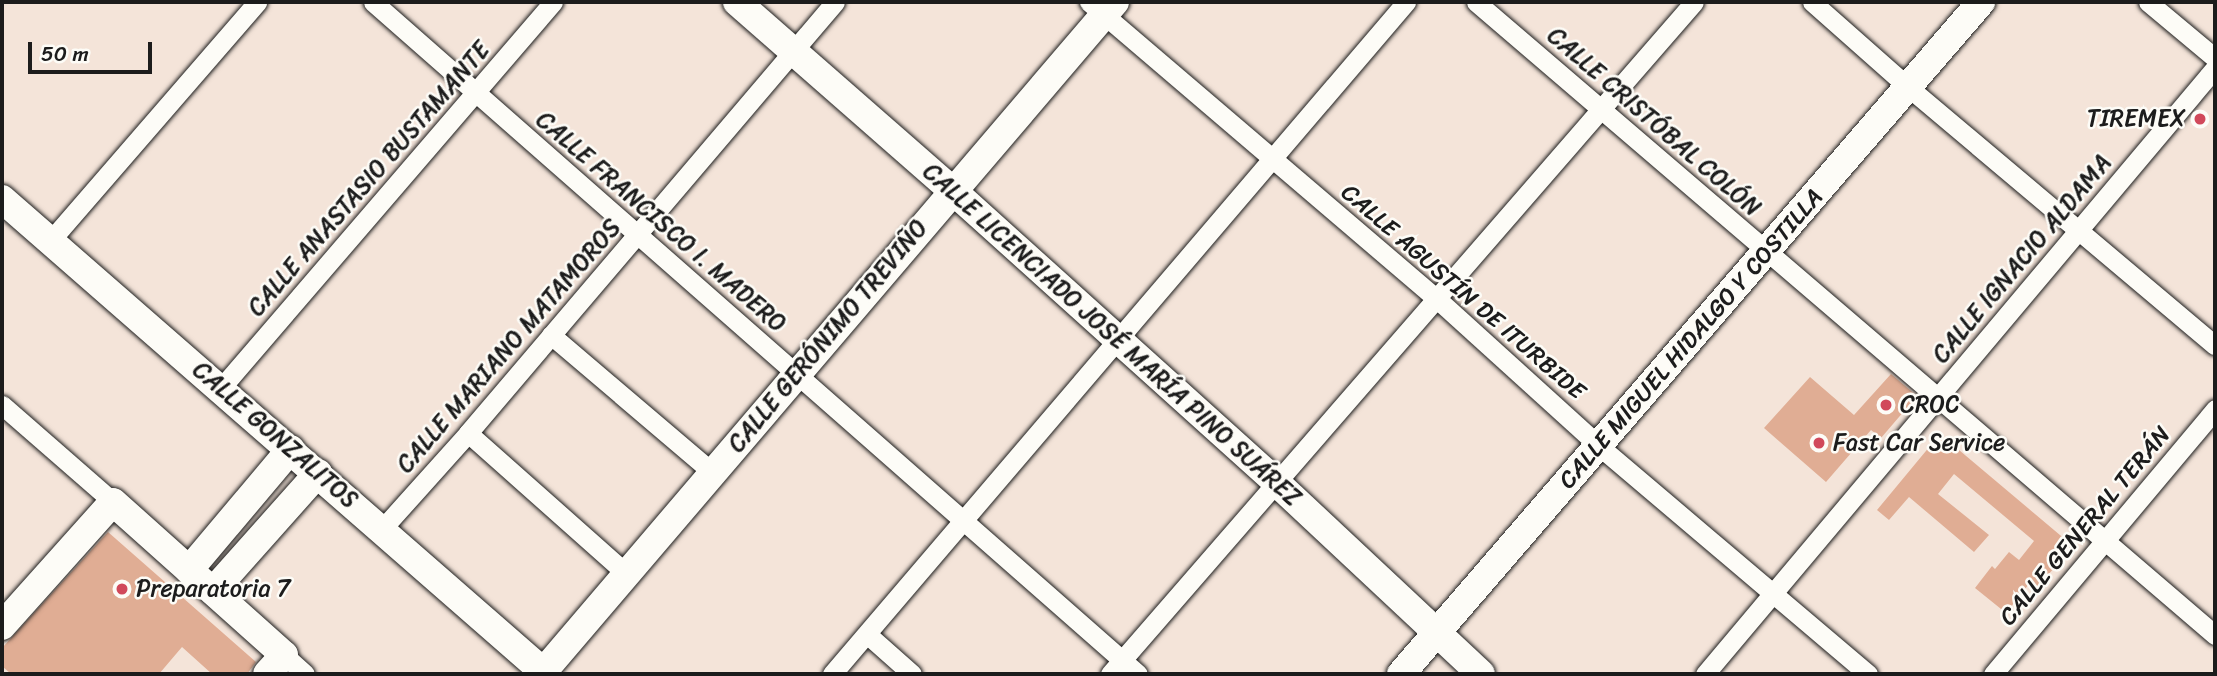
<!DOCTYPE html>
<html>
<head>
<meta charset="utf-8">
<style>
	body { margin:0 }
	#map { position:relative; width:2217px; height:676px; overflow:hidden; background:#f4e4d9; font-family:Sriracha,sans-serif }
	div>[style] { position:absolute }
	.building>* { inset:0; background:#e0ad94 }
	.roads { filter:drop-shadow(0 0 2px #1c1c1c) drop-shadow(0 0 2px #1c1c1c) }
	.street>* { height:19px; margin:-9.5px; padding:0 9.5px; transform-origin:9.5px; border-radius:9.5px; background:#fdfcf7 }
	.secondary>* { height:28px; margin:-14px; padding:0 14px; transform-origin:14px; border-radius:14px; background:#fdfcf7 }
	.dots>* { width:19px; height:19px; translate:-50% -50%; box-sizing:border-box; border:4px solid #fdfcf7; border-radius:50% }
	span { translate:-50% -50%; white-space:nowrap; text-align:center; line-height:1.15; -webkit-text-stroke:5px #fdfcf7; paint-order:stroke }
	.poi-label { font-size:24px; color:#1c1c1c }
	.right { translate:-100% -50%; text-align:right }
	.left { translate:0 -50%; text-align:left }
	.street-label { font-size:24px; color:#1c1c1c }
	.frame { position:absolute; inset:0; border:4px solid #1c1c1c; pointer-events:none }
	.scale { position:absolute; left:28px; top:42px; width:124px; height:32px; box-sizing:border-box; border:4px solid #1c1c1c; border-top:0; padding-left:9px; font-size:21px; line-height:24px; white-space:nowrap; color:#1c1c1c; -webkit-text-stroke:5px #fdfcf7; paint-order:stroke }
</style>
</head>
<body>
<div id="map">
	<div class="building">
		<i style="clip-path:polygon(1891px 374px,1917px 396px,1881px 438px,1871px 430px,1826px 482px,1764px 428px,1810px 377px,1854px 415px)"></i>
		<i style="clip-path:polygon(1940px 434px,2073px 546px,2035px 590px,2029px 584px,2006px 613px,1975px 588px,1992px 566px,1995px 569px,2009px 552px,2019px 560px,2034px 541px,1954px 474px,1938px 494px,1989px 535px,1974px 552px,1909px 497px,1889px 520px,1877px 510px)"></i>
		<i style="clip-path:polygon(108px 532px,256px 662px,247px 674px,212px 674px,182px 647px,159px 674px,11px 674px,2px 666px,2px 648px)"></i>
	</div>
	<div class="roads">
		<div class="street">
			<i style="left:373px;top:2px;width:1018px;rotate:41.3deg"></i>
			<i style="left:1089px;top:2px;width:456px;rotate:40.5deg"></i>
			<i style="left:1436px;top:298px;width:220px;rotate:42.2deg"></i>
			<i style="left:1599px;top:446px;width:353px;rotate:40.3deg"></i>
			<i style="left:1476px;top:2px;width:973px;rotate:40.58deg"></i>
			<i style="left:1812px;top:2px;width:127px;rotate:41.5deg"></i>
			<i style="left:1907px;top:86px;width:402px;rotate:40.1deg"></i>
			<i style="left:2148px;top:2px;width:87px;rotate:39.9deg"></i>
			<i style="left:51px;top:240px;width:315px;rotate:-49.1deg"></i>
			<i style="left:551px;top:335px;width:213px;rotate:40.4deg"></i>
			<i style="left:221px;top:388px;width:509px;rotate:-49.3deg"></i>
			<i style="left:2px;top:405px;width:147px;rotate:41.1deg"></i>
			<i style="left:468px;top:433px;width:213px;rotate:41.6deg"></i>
			<i style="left:382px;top:529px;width:129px;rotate:-48.1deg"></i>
			<i style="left:468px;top:433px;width:566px;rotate:-49.59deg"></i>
			<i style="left:867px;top:634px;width:60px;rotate:41.6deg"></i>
			<i style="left:284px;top:655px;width:28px;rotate:42deg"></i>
			<i style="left:832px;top:674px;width:884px;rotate:-49.5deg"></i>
			<i style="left:1110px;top:674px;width:890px;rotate:-49.01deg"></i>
			<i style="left:1705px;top:674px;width:792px;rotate:-49.92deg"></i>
			<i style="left:1993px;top:674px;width:346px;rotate:-50deg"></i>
		</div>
		<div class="secondary">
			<i style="left:737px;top:2px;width:286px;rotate:41.2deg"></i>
			<i style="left:952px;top:190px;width:438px;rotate:42deg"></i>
			<i style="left:1277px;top:483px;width:279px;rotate:43.1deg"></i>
			<i style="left:2px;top:199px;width:722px;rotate:41.13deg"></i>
			<i style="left:189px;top:570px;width:158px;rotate:-49.9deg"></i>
			<i style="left:213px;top:591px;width:158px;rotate:-48.3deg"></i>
			<i style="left:2px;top:626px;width:166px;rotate:-48.2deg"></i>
			<i style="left:113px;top:502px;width:229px;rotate:41.8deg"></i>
			<i style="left:284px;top:655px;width:25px;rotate:132deg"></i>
			<i style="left:543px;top:672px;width:881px;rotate:-49.51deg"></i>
			<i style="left:1401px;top:674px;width:888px;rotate:-49.2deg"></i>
		</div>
	</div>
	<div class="dots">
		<i style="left:2200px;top:119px;background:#d1495b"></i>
		<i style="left:1886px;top:405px;background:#d1495b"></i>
		<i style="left:1819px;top:443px;background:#d1495b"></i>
		<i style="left:122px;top:589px;background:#d1495b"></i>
	</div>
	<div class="poi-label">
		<span class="right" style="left:2186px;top:119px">TIREMEX</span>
		<span class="left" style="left:1900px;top:405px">CROC</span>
		<span class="left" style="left:1833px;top:443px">Fast Car Service</span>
		<span class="left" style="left:136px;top:589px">Preparatoria 7</span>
	</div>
	<div class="street-label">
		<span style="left:1654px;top:122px;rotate:41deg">CALLE CRISTÓBAL COLÓN</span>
		<span style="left:369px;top:179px;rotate:-49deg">CALLE ANASTASIO BUSTAMANTE</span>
		<span style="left:661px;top:222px;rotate:41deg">CALLE FRANCISCO I. MADERO</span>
		<span style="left:2022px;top:259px;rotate:-50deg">CALLE IGNACIO ALDAMA</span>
		<span style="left:1463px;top:292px;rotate:41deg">CALLE AGUSTÍN DE ITURBIDE</span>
		<span style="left:1112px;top:335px;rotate:42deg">CALLE LICENCIADO JOSÉ MARÍA PINO SUÁREZ</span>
		<span style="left:828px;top:336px;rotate:-50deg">CALLE GERÓNIMO TREVIÑO</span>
		<span style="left:1691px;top:339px;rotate:-49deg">CALLE MIGUEL HIDALGO Y COSTILLA</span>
		<span style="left:509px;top:346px;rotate:-49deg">CALLE MARIANO MATAMOROS</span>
		<span style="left:275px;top:435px;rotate:41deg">CALLE GONZALITOS</span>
		<span style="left:2085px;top:526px;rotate:-50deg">CALLE GENERAL TERÁN</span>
	</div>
	<div class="frame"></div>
	<div class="scale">50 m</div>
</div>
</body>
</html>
